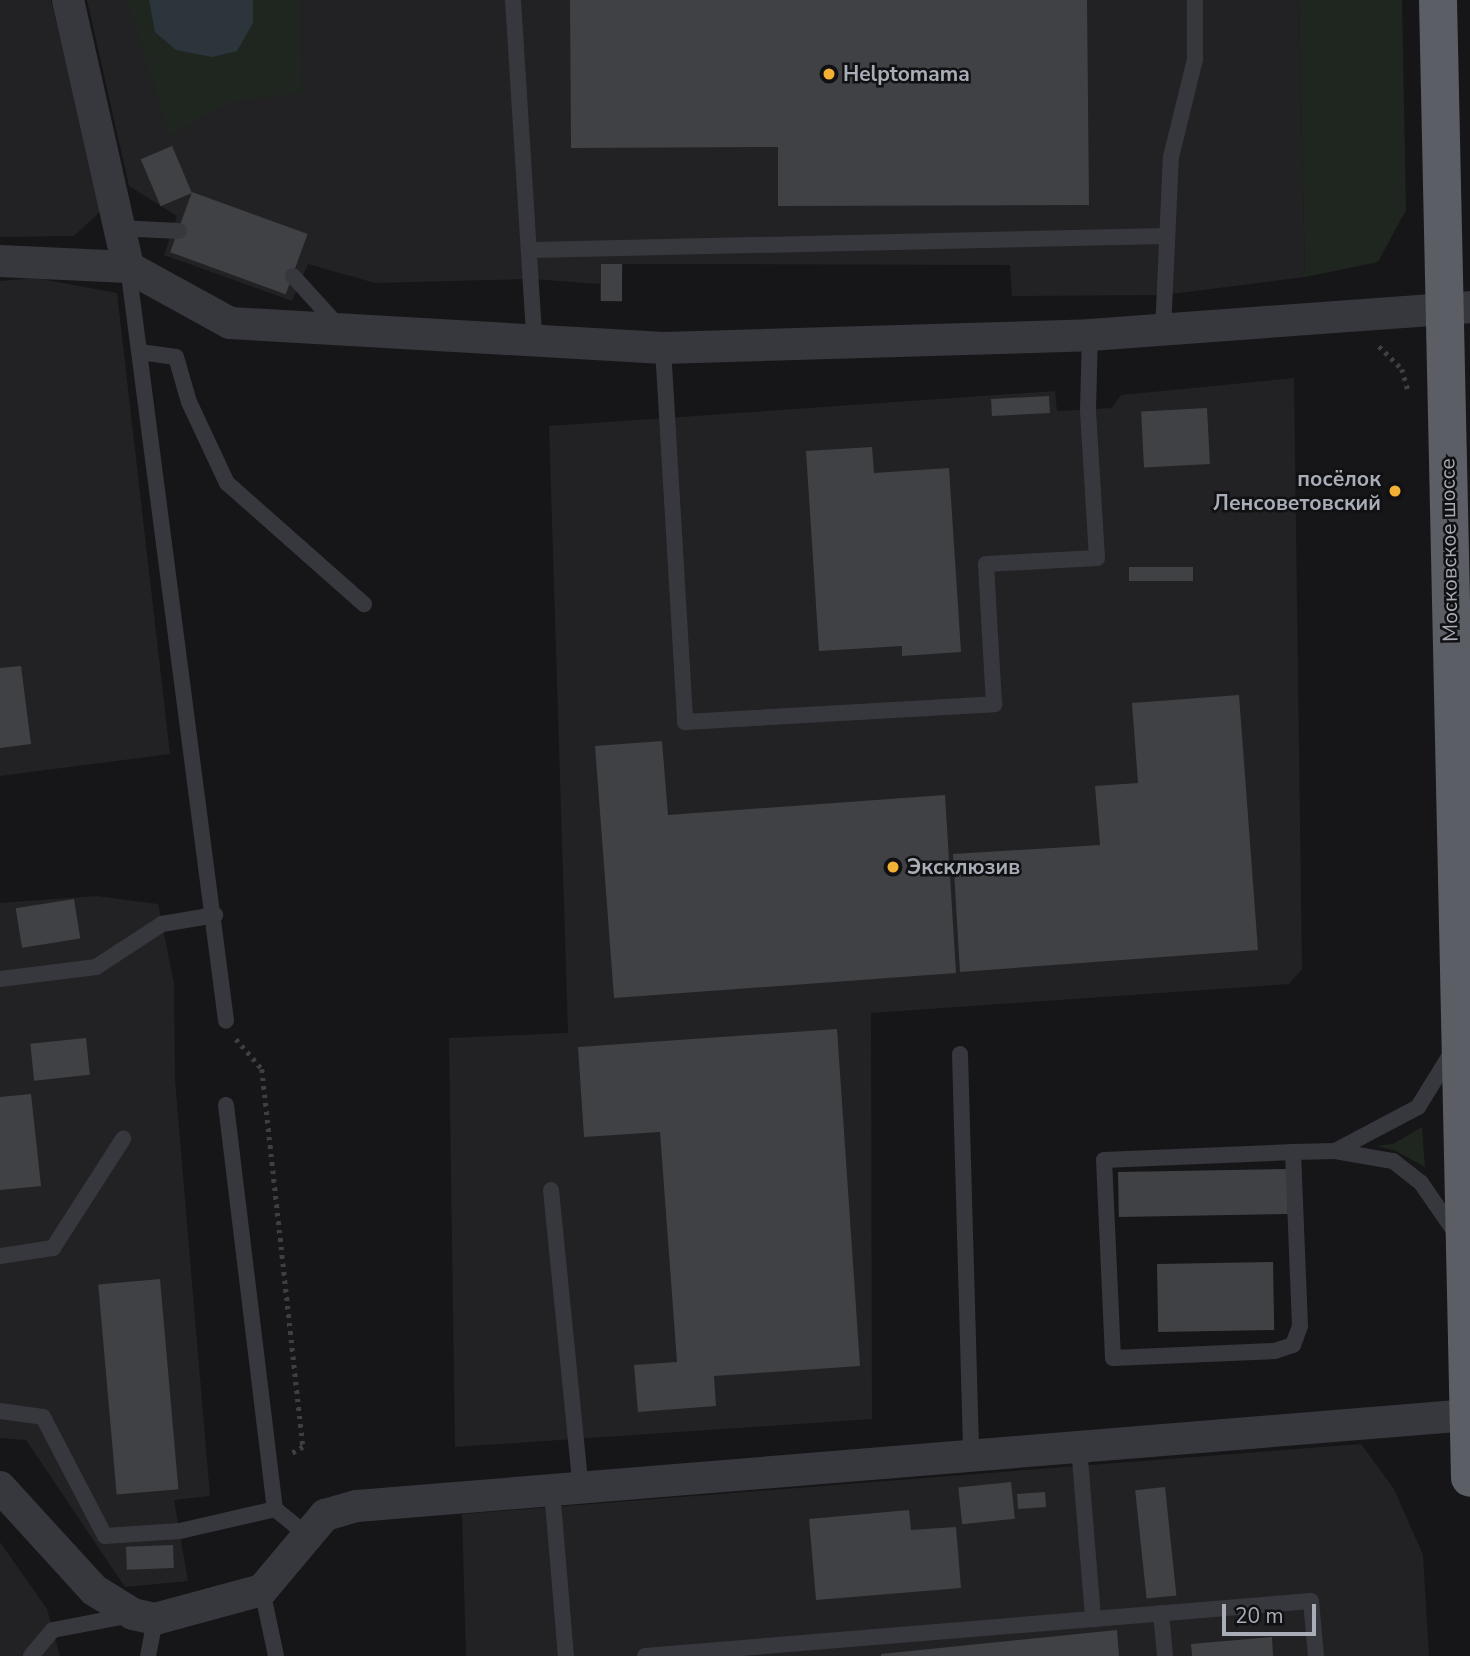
<!DOCTYPE html>
<html>
<head>
<meta charset="utf-8">
<style>
	body { margin:0 }
	#map { position:relative; width:1470px; height:1656px; overflow:hidden; background:#161618; font-family:"Nunito Sans",sans-serif }
	div>[style] { position:absolute }
	.built>* { inset:0; background:#222225 }
	.green>* { inset:0; background:#1e261f }
	.water>* { inset:0; background:#2c353c }
	.building>* { inset:0; background:#404145; transform-origin:0 0 }
	.path>* { height:4.5px; margin-top:-2.25px; transform-origin:0; background:repeating-linear-gradient(90deg,#3d3f44 0 3.5px,transparent 0 8.5px) }
	.service>* { height:16px; margin:-8px; padding:0 8px; transform-origin:8px; border-radius:8px; background:#37383d }
	.minor>* { height:32px; margin:-16px; padding:0 16px; transform-origin:16px; border-radius:16px; background:#37383d }
	.trunk>* { height:38px; margin:-19px; padding:0 19px; transform-origin:19px; border-radius:19px; background:#5b5e65 }
	.dots>* { width:19px; height:19px; translate:-50% -50%; box-sizing:border-box; border:4px solid #111113; border-radius:50% }
	span { translate:-50% -50%; white-space:nowrap; text-align:center; line-height:1.15; -webkit-text-stroke:5px #111113; paint-order:stroke }
	.poi-label { font-size:21px; color:#a8adb8; font-weight:700 }
	.left { translate:0 -50%; text-align:left }
	.right { translate:-100% -50%; text-align:right }
	.street-label { font-size:21px; color:#a8adb8 }
	.scale { position:absolute; left:1222px; top:1604px; width:94px; height:32px; box-sizing:border-box; border:4px solid #a8adb8; border-top:0; padding-left:9px; font-size:21px; line-height:24px; white-space:nowrap; color:#a8adb8; -webkit-text-stroke:5px #111113; paint-order:stroke }
</style>
</head>
<body>
<div id="map">
	<div class="built">
		<i style="clip-path:polygon(0 0,51px 0,102px 210px,74px 236px,0 237px)"></i>
		<i style="clip-path:polygon(87px 0,1299px 0,1305px 277px,1163px 295px,1012px 296px,1010px 265px,623px 264px,621px 302px,600px 301px,600px 284px,532px 279px,375px 283px,308px 264px,292px 301px,164px 255px,177px 216px,129px 186px)"></i>
		<i style="clip-path:polygon(36px 278px,117px 293px,170px 754px,0 776px,0 281px)"></i>
		<i style="clip-path:polygon(1294px 378px,1302px 969px,1289px 984px,871px 1013px,872px 1419px,455px 1447px,449px 1038px,568px 1033px,549px 426px,1055px 391px,1057px 411px,1112px 408px,1121px 395px)"></i>
		<i style="clip-path:polygon(96px 896px,158px 904px,174px 984px,175px 1080px,210px 1496px,174px 1500px,188px 1581px,125px 1587px,26px 1440px,0 1438px,0 903px)"></i>
		<i style="clip-path:polygon(1361px 1444px,1394px 1489px,1423px 1555px,1429px 1656px,466px 1656px,462px 1514px)"></i>
		<i style="clip-path:polygon(0 1542px,47px 1609px,60px 1656px,0 1656px)"></i>
	</div>
	<div class="green">
		<i style="clip-path:polygon(127px 0,299px 0,302px 92px,231px 102px,170px 136px)"></i>
		<i style="clip-path:polygon(1299px 0,1402px 0,1406px 210px,1378px 262px,1305px 277px)"></i>
		<i style="clip-path:polygon(1422px 1127px,1425px 1167px,1394px 1150px,1376px 1146px,1393px 1144px)"></i>
	</div>
	<div class="water">
		<i style="clip-path:polygon(149px 0,253px 0,253px 23px,237px 51px,212px 57px,176px 50px,155px 32px)"></i>
	</div>
	<div class="building">
		<i style="clip-path:polygon(570px 0,1087px 0,1089px 205px,778px 206px,778px 147px,571px 148px)"></i>
		<i style="left:172px;top:146px;width:51px;height:34px;rotate:67deg"></i>
		<i style="left:192px;top:192px;width:123px;height:64px;rotate:20deg"></i>
		<i style="left:601px;top:264px;width:21px;height:37px"></i>
		<i style="left:1049px;top:396px;width:17px;height:58px;rotate:87deg"></i>
		<i style="left:1207px;top:408px;width:56px;height:66px;rotate:87deg"></i>
		<i style="clip-path:polygon(872px 447px,874px 473px,949px 468px,961px 652px,902px 656px,902px 646px,819px 651px,806px 451px)"></i>
		<i style="left:1129px;top:567px;width:64px;height:14px"></i>
		<i style="clip-path:polygon(21px 666px,31px 744px,0 748px,0 668px)"></i>
		<i style="clip-path:polygon(1239px 695px,1258px 950px,960px 972px,953px 854px,1100px 845px,1095px 786px,1138px 783px,1132px 703px)"></i>
		<i style="clip-path:polygon(662px 741px,668px 815px,945px 795px,956px 973px,614px 998px,595px 746px)"></i>
		<i style="left:74px;top:899px;width:40px;height:59px;rotate:81deg"></i>
		<i style="clip-path:polygon(837px 1029px,860px 1366px,714px 1376px,716px 1406px,638px 1412px,634px 1365px,677px 1362px,660px 1132px,584px 1137px,578px 1047px)"></i>
		<i style="left:86px;top:1038px;width:37px;height:56px;rotate:84deg"></i>
		<i style="clip-path:polygon(31px 1094px,41px 1186px,0 1190px,0 1097px)"></i>
		<i style="left:1287px;top:1169px;width:45px;height:169px;rotate:89deg"></i>
		<i style="left:1273px;top:1262px;width:68px;height:116px;rotate:89deg"></i>
		<i style="left:160px;top:1279px;width:211px;height:62px;rotate:85deg"></i>
		<i style="left:1011px;top:1482px;width:37px;height:53px;rotate:84deg"></i>
		<i style="left:1165px;top:1487px;width:109px;height:30px;rotate:84deg"></i>
		<i style="left:1045px;top:1492px;width:15px;height:28px;rotate:86deg"></i>
		<i style="clip-path:polygon(909px 1510px,911px 1530px,956px 1527px,961px 1588px,816px 1600px,809px 1519px)"></i>
		<i style="left:173px;top:1545px;width:23px;height:47px;rotate:88deg"></i>
		<i style="clip-path:polygon(1117px 1630px,1119px 1656px,881px 1656px,881px 1654px)"></i>
		<i style="clip-path:polygon(1272px 1637px,1273px 1656px,1192px 1656px,1191px 1644px)"></i>
	</div>
	<div class="path">
		<i style="left:1379px;top:346px;width:33px;rotate:45deg"></i>
		<i style="left:1402px;top:369px;width:25px;rotate:74deg"></i>
		<i style="left:236px;top:1039px;width:40px;rotate:49deg"></i>
		<i style="left:262px;top:1069px;width:380px;rotate:83.8deg"></i>
		<i style="left:303px;top:1447px;width:14px;rotate:150deg"></i>
	</div>
	<div class="service">
		<i style="left:513px;top:0;width:338px;rotate:86.4deg"></i>
		<i style="left:118px;top:228px;width:61px;rotate:2.8deg"></i>
		<i style="left:531px;top:250px;width:634px;rotate:-1.27deg"></i>
		<i style="left:128px;top:267px;width:760px;rotate:82.59deg"></i>
		<i style="left:293px;top:276px;width:70px;rotate:47.9deg"></i>
		<i style="left:1163px;top:331px;width:174px;rotate:-87.4deg"></i>
		<i style="left:1171px;top:157px;width:101px;rotate:-76.2deg"></i>
		<i style="left:1195px;top:59px;width:59px;rotate:-90deg"></i>
		<i style="left:663px;top:348px;width:375px;rotate:86.6deg"></i>
		<i style="left:685px;top:722px;width:310px;rotate:-3.3deg"></i>
		<i style="left:994px;top:704px;width:140px;rotate:-93.3deg"></i>
		<i style="left:986px;top:564px;width:111px;rotate:-3.1deg"></i>
		<i style="left:1097px;top:558px;width:149px;rotate:-93.5deg"></i>
		<i style="left:1088px;top:409px;width:74px;rotate:-88.5deg"></i>
		<i style="left:140px;top:352px;width:36px;rotate:8deg"></i>
		<i style="left:176px;top:357px;width:47px;rotate:73.9deg"></i>
		<i style="left:189px;top:402px;width:89px;rotate:64.9deg"></i>
		<i style="left:227px;top:483px;width:183px;rotate:41.5deg"></i>
		<i style="left:0;top:979px;width:97px;rotate:-7.1deg"></i>
		<i style="left:96px;top:967px;width:79px;rotate:-33.1deg"></i>
		<i style="left:162px;top:924px;width:54px;rotate:-9.6deg"></i>
		<i style="left:960px;top:1054px;width:402px;rotate:88.4deg"></i>
		<i style="left:226px;top:1105px;width:407px;rotate:83.1deg"></i>
		<i style="left:1335px;top:1151px;width:94px;rotate:-27.9deg"></i>
		<i style="left:1418px;top:1107px;width:65px;rotate:-58.3deg"></i>
		<i style="left:1293px;top:1152px;width:174px;rotate:87.7deg"></i>
		<i style="left:1300px;top:1326px;width:20px;rotate:110deg"></i>
		<i style="left:1293px;top:1345px;width:19px;rotate:162deg"></i>
		<i style="left:1275px;top:1351px;width:162px;rotate:177.5deg"></i>
		<i style="left:1113px;top:1358px;width:198px;rotate:-92.6deg"></i>
		<i style="left:1104px;top:1160px;width:189px;rotate:-2.4deg"></i>
		<i style="left:1293px;top:1152px;width:42px;rotate:-1.4deg"></i>
		<i style="left:1335px;top:1151px;width:59px;rotate:9.8deg"></i>
		<i style="left:1393px;top:1161px;width:36px;rotate:38deg"></i>
		<i style="left:1421px;top:1183px;width:63px;rotate:55.3deg"></i>
		<i style="left:551px;top:1190px;width:300px;rotate:84.3deg"></i>
		<i style="left:0;top:1256px;width:54px;rotate:-8.6deg"></i>
		<i style="left:53px;top:1248px;width:130px;rotate:-57.3deg"></i>
		<i style="left:0;top:1411px;width:43px;rotate:7.9deg"></i>
		<i style="left:43px;top:1417px;width:134px;rotate:62.5deg"></i>
		<i style="left:105px;top:1536px;width:75px;rotate:-3.8deg"></i>
		<i style="left:180px;top:1531px;width:98px;rotate:-13deg"></i>
		<i style="left:275px;top:1509px;width:38px;rotate:39deg"></i>
		<i style="left:1079px;top:1447px;width:173px;rotate:85.3deg"></i>
		<i style="left:552px;top:1490px;width:167px;rotate:85.2deg"></i>
		<i style="left:262px;top:1590px;width:67px;rotate:78deg"></i>
		<i style="left:1161px;top:1613px;width:43px;rotate:84.7deg"></i>
		<i style="left:31px;top:1656px;width:34px;rotate:-50deg"></i>
		<i style="left:53px;top:1630px;width:79px;rotate:-10.9deg"></i>
		<i style="left:148px;top:1656px;width:38px;rotate:-79deg"></i>
		<i style="left:645px;top:1656px;width:668px;rotate:-4.72deg"></i>
		<i style="left:1311px;top:1601px;width:55px;rotate:84.8deg"></i>
	</div>
	<div class="minor">
		<i style="left:68px;top:0;width:274px;rotate:77.3deg"></i>
		<i style="left:0;top:261px;width:128px;rotate:2.7deg"></i>
		<i style="left:128px;top:267px;width:116px;rotate:28.8deg"></i>
		<i style="left:230px;top:323px;width:434px;rotate:3.3deg"></i>
		<i style="left:663px;top:348px;width:427px;rotate:-1.7deg"></i>
		<i style="left:1090px;top:335px;width:381px;rotate:-4.2deg"></i>
		<i style="left:0;top:1487px;width:139px;rotate:47.6deg"></i>
		<i style="left:94px;top:1590px;width:46px;rotate:31.6deg"></i>
		<i style="left:133px;top:1614px;width:23px;rotate:13deg"></i>
		<i style="left:155px;top:1619px;width:111px;rotate:-15.2deg"></i>
		<i style="left:262px;top:1590px;width:98px;rotate:-50deg"></i>
		<i style="left:325px;top:1515px;width:33px;rotate:-16deg"></i>
		<i style="left:357px;top:1506px;width:1116px;rotate:-4.68deg"></i>
	</div>
	<div class="trunk">
		<i style="left:1438px;top:0;width:1478px;rotate:88.76deg"></i>
	</div>
	<div class="dots">
		<i style="left:829px;top:74px;background:#f2b134"></i>
		<i style="left:1395px;top:491px;background:#f2b134"></i>
		<i style="left:893px;top:867px;background:#f2b134"></i>
	</div>
	<div class="poi-label">
		<span class="left" style="left:843px;top:74px">Helptomama</span>
		<span class="right" style="left:1381px;top:491px">посёлок<br>Ленсоветовский</span>
		<span class="left" style="left:907px;top:867px">Эксклюзив</span>
	</div>
	<div class="street-label">
		<span style="left:1449px;top:550px;rotate:-91deg">Московское шоссе</span>
	</div>
	<div class="scale">20 m</div>
</div>
</body>
</html>
